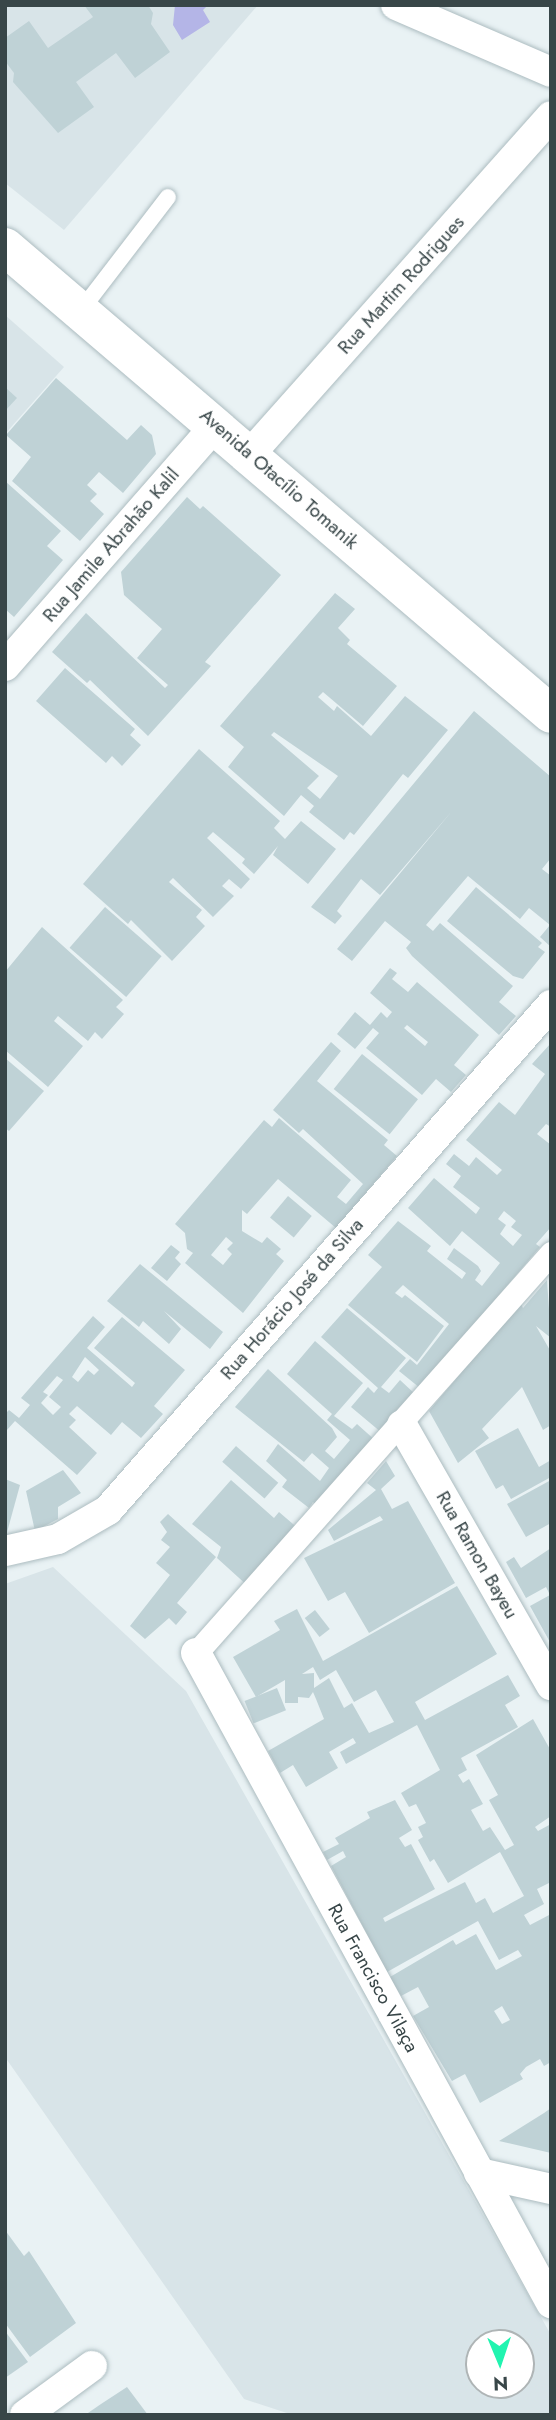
<!DOCTYPE html>
<html>
<head>
<meta charset="utf-8">
<style>
	body { margin:0 }
	#map { position:relative; width:556px; height:2420px; overflow:hidden; background:#e9f2f4; font-family:Jost,sans-serif }
	div>[style] { position:absolute }
	.residential>* { inset:0; background:#d8e4e8 }
	.green>* { inset:0; background:#b4b5e7 }
	.building>* { inset:0; background:#bfd2d6; transform-origin:0 0 }
	.roads { filter:drop-shadow(0 0 2px #acbcc0) drop-shadow(0 0 2px #acbcc0) }
	.service>* { height:16px; margin:-8px; padding:0 8px; transform-origin:8px; border-radius:8px; background:#fff }
	.pedestrian>* { height:23px; margin:-11.5px; padding:0 11.5px; transform-origin:11.5px; border-radius:11.5px; background:#fff }
	.minor>* { height:30px; margin:-15px; padding:0 15px; transform-origin:15px; border-radius:15px; background:#fff }
	.tertiary>* { height:38px; margin:-19px; padding:0 19px; transform-origin:19px; border-radius:19px; background:#fff }
	span { translate:-50% -50%; white-space:nowrap; text-align:center; line-height:1.15; -webkit-text-stroke:7px #fff; paint-order:stroke }
	.street-label { font-size:19px; color:#384648 }
	.frame { position:absolute; inset:0; border:7px solid #384648; pointer-events:none }
	.north { position:absolute; left:465px; top:2329px; width:70px; height:70px; box-sizing:border-box; background:#fff; border:2px solid #afb5b6; border-radius:50%; rotate:178deg; font-size:19px; font-weight:700; line-height:28px; text-align:center; color:#384648 }
	.north::after { content:''; display:block; margin:auto; width:24px; height:32px; background:#21f4b0; clip-path:polygon(50% 0,100% 100%,50% 72%,0 100%) }
</style>
</head>
<body>
<div id="map">
	<div class="residential">
		<i style="clip-path:polygon(5px 5px,258px 5px,64px 230px,5px 183px)"></i>
		<i style="clip-path:polygon(5px 315px,64px 367px,5px 434px)"></i>
		<i style="clip-path:polygon(evenodd,53px 1567px,186px 1691px,551px 2335px,551px 2415px,293px 2415px,244px 2399px,5px 2057px,5px 1584px,53px 1567px,479px 2343px,521px 2343px,521px 2385px,479px 2385px,479px 2343px)"></i>
	</div>
	<div class="green">
		<i style="clip-path:polygon(175px 5px,208px 5px,203px 10px,210px 22px,182px 40px,173px 25px)"></i>
	</div>
	<div class="building">
		<i style="clip-path:polygon(84px 5px,148px 5px,153px 13px,151px 24px,170px 52px,135px 78px,116px 53px,76px 82px,94px 107px,58px 133px,13px 82px,14px 73px,5px 61px,5px 38px,29px 21px,48px 48px,93px 17px)"></i>
		<i style="clip-path:polygon(56px 378px,127px 440px,141px 425px,152px 435px,156px 454px,123px 493px,99px 472px,87px 485px,97px 494px,90px 501px,104px 514px,80px 541px,12px 481px,31px 457px,6px 435px)"></i>
		<i style="clip-path:polygon(5px 387px,17px 398px,5px 411px)"></i>
		<i style="clip-path:polygon(5px 481px,61px 531px,47px 546px,63px 560px,14px 617px,5px 609px)"></i>
		<i style="clip-path:polygon(187px 497px,200px 509px,203px 506px,281px 575px,205px 662px,211px 666px,148px 736px,90px 680px,87px 683px,52px 652px,86px 613px,165px 688px,168px 685px,137px 658px,162px 629px,124px 595px,121px 572px)"></i>
		<i style="clip-path:polygon(evenodd,335px 593px,355px 609px,338px 628px,350px 640px,347px 644px,397px 686px,363px 726px,323px 692px,318px 697px,334px 711px,337px 706px,371px 736px,405px 696px,448px 730px,408px 778px,403px 774px,354px 835px,350px 832px,344px 840px,309px 812px,314px 806px,301px 795px,284px 816px,228px 767px,244px 747px,220px 726px,335px 593px,274px 732px,338px 776px,320px 799px,307px 788px,319px 776px,271px 735px,274px 732px)"></i>
		<i style="clip-path:polygon(65px 668px,135px 729px,130px 735px,141px 745px,122px 766px,112px 756px,106px 763px,36px 701px)"></i>
		<i style="clip-path:polygon(474px 711px,551px 777px,551px 858px,542px 869px,551px 876px,551px 947px,540px 937px,550px 925px,529px 908px,520px 919px,468px 876px,426px 925px,433px 931px,440px 923px,513px 986px,499px 1002px,516px 1016px,499px 1035px,412px 956px,406px 948px,411px 942px,385px 921px,352px 961px,337px 949px,452px 811px,380px 895px,361px 879px,337px 911px,342px 916px,335px 924px,311px 907px)"></i>
		<i style="clip-path:polygon(199px 749px,280px 821px,274px 828px,285px 839px,301px 821px,336px 849px,308px 884px,273px 855px,278px 846px,254px 874px,242px 863px,245px 859px,213px 832px,207px 838px,250px 879px,241px 889px,229px 879px,222px 886px,234px 896px,213px 917px,173px 878px,169px 882px,202px 910px,196px 917px,205px 926px,172px 961px,131px 920px,128px 924px,83px 884px)"></i>
		<i style="clip-path:polygon(476px 887px,542px 943px,538px 947px,545px 952px,523px 979px,513px 976px,447px 921px)"></i>
		<i style="left:105px;top:907px;width:75px;height:54px;rotate:41deg"></i>
		<i style="clip-path:polygon(42px 927px,123px 1000px,116px 1007px,124px 1014px,102px 1039px,95px 1032px,88px 1041px,58px 1016px,54px 1021px,83px 1046px,48px 1087px,5px 1050px,5px 972px)"></i>
		<i style="clip-path:polygon(evenodd,390px 968px,397px 973px,392px 979px,408px 992px,417px 982px,479px 1035px,454px 1065px,466px 1075px,451px 1092px,436px 1079px,422px 1095px,366px 1048px,379px 1033px,373px 1028px,355px 1049px,337px 1034px,355px 1012px,370px 1025px,381px 1012px,387px 1018px,392px 1012px,370px 993px,390px 968px,407px 1025px,428px 1042px,425px 1046px,404px 1028px,407px 1025px)"></i>
		<i style="clip-path:polygon(evenodd,331px 1042px,341px 1051px,317px 1081px,388px 1140px,384px 1145px,397px 1156px,336px 1228px,278px 1179px,247px 1214px,242px 1210px,242px 1231px,262px 1243px,267px 1237px,281px 1249px,276px 1254px,284px 1261px,243px 1313px,185px 1263px,193px 1253px,187px 1249px,185px 1233px,175px 1224px,264px 1120px,272px 1127px,279px 1118px,351px 1180px,337px 1197px,346px 1204px,363px 1184px,303px 1129px,299px 1133px,273px 1110px,331px 1042px,226px 1237px,233px 1243px,227px 1249px,232px 1254px,223px 1265px,211px 1255px,226px 1237px)"></i>
		<i style="clip-path:polygon(evenodd,551px 1043px,551px 1127px,546px 1124px,537px 1134px,551px 1145px,551px 1227px,536px 1244px,540px 1247px,420px 1388px,399px 1371px,410px 1359px,417px 1365px,449px 1324px,403px 1285px,395px 1293px,402px 1298px,405px 1295px,444px 1326px,417px 1362px,348px 1305px,382px 1267px,368px 1255px,398px 1221px,431px 1246px,427px 1251px,462px 1279px,466px 1273px,447px 1259px,454px 1248px,478px 1266px,481px 1271px,475px 1280px,482px 1286px,500px 1263px,462px 1231px,450px 1246px,408px 1208px,434px 1178px,476px 1214px,480px 1208px,453px 1187px,461px 1176px,446px 1164px,454px 1154px,469px 1166px,476px 1157px,497px 1175px,502px 1170px,466px 1140px,499px 1102px,515px 1115px,545px 1074px,532px 1064px,551px 1043px,504px 1211px,516px 1221px,511px 1227px,522px 1235px,513px 1246px,500px 1234px,506px 1225px,498px 1219px,504px 1211px)"></i>
		<i style="left:362px;top:1054px;width:72px;height:45px;rotate:39deg"></i>
		<i style="clip-path:polygon(5px 1058px,44px 1091px,9px 1131px,5px 1128px)"></i>
		<i style="left:288px;top:1196px;width:31px;height:28px;rotate:40deg"></i>
		<i style="clip-path:polygon(171px 1245px,180px 1252px,175px 1258px,181px 1264px,167px 1281px,151px 1268px)"></i>
		<i style="clip-path:polygon(140px 1264px,223px 1332px,210px 1349px,164px 1311px,181px 1329px,169px 1344px,143px 1321px,139px 1327px,107px 1301px)"></i>
		<i style="clip-path:polygon(547px 1280px,551px 1338px,536px 1326px,551px 1352px,551px 1425px,543px 1430px,522px 1387px,482px 1429px,489px 1438px,458px 1463px,429px 1411px,520px 1302px,523px 1308px)"></i>
		<i style="clip-path:polygon(347px 1308px,406px 1358px,381px 1387px,389px 1393px,400px 1380px,415px 1394px,382px 1433px,351px 1407px,368px 1387px,374px 1393px,378px 1388px,321px 1337px)"></i>
		<i style="clip-path:polygon(evenodd,93px 1316px,105px 1327px,87px 1348px,132px 1387px,135px 1383px,94px 1348px,122px 1317px,185px 1370px,154px 1406px,163px 1414px,141px 1438px,122px 1422px,111px 1435px,77px 1406px,69px 1414px,76px 1420px,69px 1427px,97px 1453px,77px 1475px,15px 1421px,7px 1430px,5px 1414px,9px 1410px,19px 1418px,30px 1405px,21px 1398px,93px 1316px,85px 1357px,99px 1370px,94px 1375px,88px 1370px,78px 1382px,72px 1377px,85px 1357px,93px 1316px,57px 1376px,63px 1380px,49px 1397px,61px 1407px,53px 1415px,41px 1403px,48px 1395px,43px 1392px,57px 1376px)"></i>
		<i style="clip-path:polygon(315px 1341px,363px 1383px,334px 1416px,352px 1429px,357px 1424px,376px 1441px,319px 1507px,313px 1502px,309px 1508px,282px 1487px,287px 1480px,266px 1461px,278px 1444px,320px 1481px,329px 1468px,312px 1453px,304px 1462px,235px 1407px,268px 1369px,332px 1428px,337px 1437px,325px 1451px,334px 1459px,350px 1440px,327px 1420px,332px 1414px,287px 1374px)"></i>
		<i style="clip-path:polygon(518px 1428px,539px 1467px,551px 1460px,551px 1477px,511px 1499px,503px 1485px,496px 1489px,475px 1451px)"></i>
		<i style="left:236px;top:1446px;width:56px;height:21px;rotate:41deg"></i>
		<i style="clip-path:polygon(386px 1461px,395px 1476px,381px 1489px,392px 1509px,408px 1501px,455px 1583px,369px 1633px,345px 1592px,328px 1601px,304px 1558px,383px 1520px,380px 1516px,334px 1541px,328px 1530px,376px 1490px,367px 1483px)"></i>
		<i style="clip-path:polygon(63px 1470px,81px 1493px,58px 1507px,58px 1519px,35px 1531px,26px 1491px)"></i>
		<i style="clip-path:polygon(5px 1479px,20px 1485px,6px 1536px,5px 1536px)"></i>
		<i style="clip-path:polygon(231px 1480px,274px 1518px,279px 1512px,300px 1530px,249px 1587px,217px 1558px,221px 1547px,192px 1524px)"></i>
		<i style="clip-path:polygon(551px 1480px,551px 1523px,526px 1537px,507px 1504px)"></i>
		<i style="clip-path:polygon(168px 1514px,216px 1557px,177px 1603px,187px 1612px,176px 1625px,169px 1618px,145px 1639px,130px 1626px,170px 1575px,156px 1563px,170px 1547px,161px 1540px,167px 1532px,160px 1522px)"></i>
		<i style="clip-path:polygon(551px 1548px,551px 1644px,530px 1606px,550px 1595px,546px 1587px,526px 1598px,506px 1562px,514px 1557px,521px 1568px)"></i>
		<i style="clip-path:polygon(evenodd,457px 1586px,497px 1654px,415px 1702px,425px 1720px,508px 1675px,520px 1696px,505px 1705px,518px 1727px,461px 1758px,467px 1770px,458px 1775px,463px 1783px,469px 1779px,483px 1804px,471px 1810px,483px 1831px,490px 1827px,505px 1850px,514px 1845px,489px 1800px,498px 1795px,476px 1755px,533px 1719px,551px 1751px,551px 1816px,535px 1827px,538px 1831px,551px 1824px,551px 1882px,537px 1889px,544px 1904px,524px 1915px,530px 1925px,551px 1914px,551px 2062px,544px 2066px,540px 2059px,526px 2067px,520px 2074px,523px 2079px,480px 2103px,465px 2074px,452px 2081px,413px 2016px,429px 2007px,418px 1987px,401px 1996px,390px 1977px,453px 1940px,456px 1945px,476px 1934px,496px 1970px,522px 1956px,518px 1950px,499px 1960px,478px 1921px,387px 1972px,331px 1866px,346px 1857px,343px 1851px,327px 1860px,323px 1852px,339px 1844px,335px 1838px,370px 1818px,367px 1812px,395px 1800px,412px 1830px,399px 1838px,405px 1847px,411px 1844px,435px 1889px,383px 1918px,385px 1922px,465px 1882px,476px 1903px,485px 1898px,493px 1913px,524px 1896px,500px 1852px,448px 1883px,434px 1859px,430px 1862px,418px 1840px,423px 1837px,418px 1827px,426px 1823px,416px 1804px,409px 1807px,401px 1793px,440px 1770px,417px 1725px,346px 1764px,340px 1752px,356px 1743px,353px 1738px,329px 1752px,338px 1768px,306px 1787px,293px 1765px,280px 1773px,268px 1751px,324px 1719px,316px 1699px,313px 1692px,309px 1698px,298px 1697px,298px 1703px,285px 1703px,285px 1680px,256px 1697px,233px 1657px,280px 1630px,274px 1621px,297px 1609px,323px 1661px,457px 1586px,313px 1667px,320px 1680px,336px 1670px,354px 1702px,376px 1690px,394px 1722px,369px 1733px,352px 1703px,344px 1708px,329px 1678px,314px 1688px,314px 1673px,302px 1674px,313px 1667px,457px 1586px,502px 2006px,510px 2020px,502px 2024px,494px 2011px,502px 2006px)"></i>
		<i style="left:315px;top:1610px;width:24px;height:13px;rotate:52deg"></i>
		<i style="left:277px;top:1688px;width:24px;height:35px;rotate:68deg"></i>
		<i style="clip-path:polygon(551px 2108px,551px 2153px,499px 2141px,544px 2113px)"></i>
		<i style="clip-path:polygon(5px 2230px,24px 2256px,29px 2251px,76px 2323px,30px 2357px,5px 2323px)"></i>
		<i style="clip-path:polygon(5px 2331px,28px 2362px,5px 2378px)"></i>
		<i style="clip-path:polygon(127px 2387px,148px 2415px,85px 2415px,101px 2404px)"></i>
	</div>
	<div class="roads">
		<div class="service">
			<i style="left:82px;top:309px;width:141px;rotate:-52.5deg"></i>
		</div>
		<div class="pedestrian">
			<i style="left:196px;top:1653px;width:535px;rotate:-48.41deg"></i>
		</div>
		<div class="minor">
			<i style="left:396px;top:5px;width:169px;rotate:23.4deg"></i>
			<i style="left:251px;top:453px;width:451px;rotate:-48.3deg"></i>
			<i style="left:5px;top:666px;width:322px;rotate:-48.8deg"></i>
			<i style="left:402px;top:1425px;width:300px;rotate:60.2deg"></i>
			<i style="left:5px;top:1551px;width:54px;rotate:-12.8deg"></i>
			<i style="left:58px;top:1539px;width:58px;rotate:-30.1deg"></i>
			<i style="left:108px;top:1510px;width:672px;rotate:-48.74deg"></i>
			<i style="left:196px;top:1653px;width:741px;rotate:61.36deg"></i>
			<i style="left:479px;top:2173px;width:74px;rotate:12.5deg"></i>
			<i style="left:25px;top:2415px;width:83px;rotate:-36.2deg"></i>
		</div>
		<div class="tertiary">
			<i style="left:5px;top:247px;width:718px;rotate:40.54deg"></i>
		</div>
	</div>
	<div class="street-label">
		<span style="left:401px;top:285px;rotate:-48deg">Rua Martim Rodrigues</span>
		<span style="left:279px;top:479px;rotate:41deg">Avenida Otacílio Tomanik</span>
		<span style="left:111px;top:545px;rotate:-49deg">Rua Jamile Abrahão Kalil</span>
		<span style="left:292px;top:1299px;rotate:-49deg">Rua Horácio José da Silva</span>
		<span style="left:477px;top:1555px;rotate:60deg">Rua Ramon Bayeu</span>
		<span style="left:373px;top:1978px;rotate:61deg">Rua Francisco Vilaça</span>
	</div>
	<div class="frame"></div>
	<div class="north">N</div>
</div>
</body>
</html>
